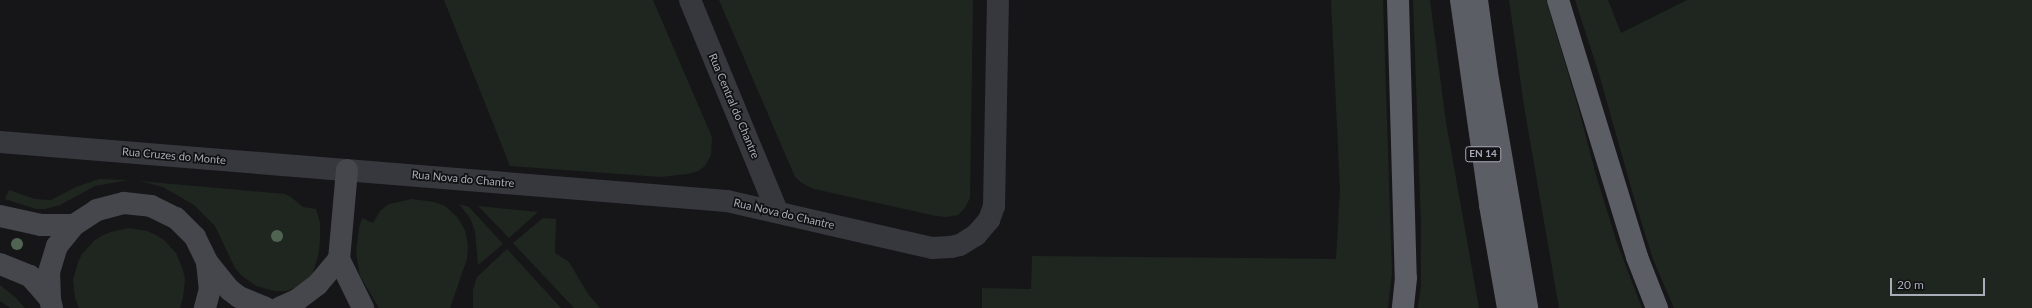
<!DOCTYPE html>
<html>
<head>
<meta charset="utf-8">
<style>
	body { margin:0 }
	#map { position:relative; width:2032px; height:308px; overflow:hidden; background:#161618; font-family:Lato,sans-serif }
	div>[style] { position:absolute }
	.green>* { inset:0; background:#1e261f }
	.minor>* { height:22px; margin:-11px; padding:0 11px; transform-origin:11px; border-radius:11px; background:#37383d }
	.secondary>* { height:22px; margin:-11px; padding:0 11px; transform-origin:11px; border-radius:11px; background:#45474d }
	.trunk>* { height:22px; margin:-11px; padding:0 11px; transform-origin:11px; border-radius:11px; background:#5b5e65 }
	.trees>* { width:12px; height:12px; margin:-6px; border-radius:50%; background:#506452 }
	span { translate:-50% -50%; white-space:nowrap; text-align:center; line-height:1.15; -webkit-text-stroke:3.5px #111113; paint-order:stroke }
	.shield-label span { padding:1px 3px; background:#111113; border:1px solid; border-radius:3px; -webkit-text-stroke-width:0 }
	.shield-label { font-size:10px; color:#a8adb8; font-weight:700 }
	.street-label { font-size:11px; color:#a8adb8 }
	.scale { position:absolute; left:1890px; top:278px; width:95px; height:18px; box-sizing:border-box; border:2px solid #a8adb8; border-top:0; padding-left:5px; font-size:12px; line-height:14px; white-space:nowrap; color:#a8adb8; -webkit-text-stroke:3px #111113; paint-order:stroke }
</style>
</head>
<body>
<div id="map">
	<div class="green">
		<i style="clip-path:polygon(444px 0,653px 0,712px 137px,711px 155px,705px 166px,698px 171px,688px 174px,660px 177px,510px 166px)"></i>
		<i style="clip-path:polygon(719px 0,973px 0,970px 198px,965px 208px,958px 215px,947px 217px,936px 216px,814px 189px,802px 183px,795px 177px)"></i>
		<i style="clip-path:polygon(1331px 0,1383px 0,1392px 272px,1388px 308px,982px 308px,982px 288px,1031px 289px,1032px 256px,1336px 259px,1340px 190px)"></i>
		<i style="clip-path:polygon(1413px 0,1430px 0,1446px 122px,1479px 308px,1418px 308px,1421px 285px,1421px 226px)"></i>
		<i style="clip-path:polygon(1509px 0,1546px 0,1577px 103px,1596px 175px,1617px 243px,1642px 308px,1559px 308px,1524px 106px)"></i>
		<i style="clip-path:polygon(1575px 0,1608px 0,1621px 33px,1687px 0,2032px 0,2032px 308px,1674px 308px,1653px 259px,1636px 205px,1599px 74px)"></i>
		<i style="clip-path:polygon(99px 179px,128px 180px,95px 186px,60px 205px,45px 209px,36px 209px,5px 199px,9px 190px,35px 199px,51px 200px,76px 187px)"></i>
		<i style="clip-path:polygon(140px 181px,285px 194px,291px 197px,303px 207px,316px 209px,320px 223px,320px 237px,319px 252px,313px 273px,308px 281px,295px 288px,286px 291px,275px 291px,256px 286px,241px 275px,235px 268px,215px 226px,194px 205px,163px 187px)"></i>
		<i style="clip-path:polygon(412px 199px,434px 202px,445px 206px,457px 217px,465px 230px,468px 245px,467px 259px,450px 308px,379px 308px,360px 276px,356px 253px,359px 228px,362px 218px,373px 223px,380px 211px,389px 204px)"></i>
		<i style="clip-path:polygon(459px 204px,469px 207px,503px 244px,478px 265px,475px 231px,470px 218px)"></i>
		<i style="clip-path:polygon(478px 206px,538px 212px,509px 238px)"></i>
		<i style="clip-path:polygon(543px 218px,556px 219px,555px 253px,569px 262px,588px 294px,600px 308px,574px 308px,513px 243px)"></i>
		<i style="clip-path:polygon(129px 228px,147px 231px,156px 235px,164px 240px,176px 253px,183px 270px,185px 279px,183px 298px,180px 308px,79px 308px,75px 298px,73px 280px,78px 262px,82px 254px,95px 240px,103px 235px,111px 232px)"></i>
		<i style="clip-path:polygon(507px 249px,561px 308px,473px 308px,473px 290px,477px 277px)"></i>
		<i style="clip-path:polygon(0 285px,16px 298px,25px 308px,10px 308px,0 301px)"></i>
	</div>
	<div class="minor">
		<i style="left:690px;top:0;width:228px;rotate:67.6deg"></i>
		<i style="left:0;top:142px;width:729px;rotate:4.64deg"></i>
		<i style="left:727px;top:201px;width:210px;rotate:12.9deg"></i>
		<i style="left:932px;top:248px;width:19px;rotate:-3deg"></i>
		<i style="left:951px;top:247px;width:9px;rotate:-13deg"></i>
		<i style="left:960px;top:245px;width:19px;rotate:-32deg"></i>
		<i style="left:976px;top:235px;width:20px;rotate:-49deg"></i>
		<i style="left:989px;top:220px;width:15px;rotate:-70deg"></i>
		<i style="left:994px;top:206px;width:206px;rotate:-88.9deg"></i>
	</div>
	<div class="secondary">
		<i style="left:347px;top:170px;width:89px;rotate:95.1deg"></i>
		<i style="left:339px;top:259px;width:55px;rotate:63.9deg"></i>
		<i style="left:0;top:216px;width:42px;rotate:12.4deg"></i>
		<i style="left:41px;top:225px;width:33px"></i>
		<i style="left:207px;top:262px;width:36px;rotate:51deg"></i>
		<i style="left:230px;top:290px;width:11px;rotate:38deg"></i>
		<i style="left:239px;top:297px;width:29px;rotate:22deg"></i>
		<i style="left:0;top:264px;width:32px;rotate:22deg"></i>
		<i style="left:30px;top:276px;width:30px;rotate:49deg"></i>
		<i style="left:52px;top:308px;width:9px;rotate:-103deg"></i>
		<i style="left:50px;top:299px;width:27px;rotate:-92deg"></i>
		<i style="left:49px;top:272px;width:27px;rotate:-73deg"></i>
		<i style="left:57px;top:246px;width:27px;rotate:-51deg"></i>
		<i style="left:74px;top:225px;width:27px;rotate:-33deg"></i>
		<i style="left:97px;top:210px;width:28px;rotate:-15deg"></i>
		<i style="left:124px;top:203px;width:27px;rotate:6deg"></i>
		<i style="left:151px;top:206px;width:28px;rotate:26deg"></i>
		<i style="left:176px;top:218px;width:27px;rotate:45deg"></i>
		<i style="left:195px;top:237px;width:28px;rotate:64deg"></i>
		<i style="left:207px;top:262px;width:27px;rotate:84deg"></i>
		<i style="left:210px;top:289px;width:20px;rotate:105deg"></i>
		<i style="left:279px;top:308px;width:20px;rotate:-24deg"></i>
		<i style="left:297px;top:300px;width:26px;rotate:-37deg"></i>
		<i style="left:318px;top:284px;width:33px;rotate:-50deg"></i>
	</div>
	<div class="trunk">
		<i style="left:1398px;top:0;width:278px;rotate:88.4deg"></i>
		<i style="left:1406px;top:278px;width:30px;rotate:96deg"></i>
		<i style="left:1461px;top:0;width:207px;rotate:81.9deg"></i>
		<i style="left:1490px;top:205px;width:105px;rotate:80.1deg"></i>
		<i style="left:1477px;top:0;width:74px;rotate:82.2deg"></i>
		<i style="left:1487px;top:73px;width:238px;rotate:80.3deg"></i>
		<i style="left:1558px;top:0;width:269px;rotate:72.9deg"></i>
		<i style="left:1637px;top:257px;width:55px;rotate:68.6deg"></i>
	</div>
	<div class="trees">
		<i style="left:277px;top:236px"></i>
		<i style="left:17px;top:244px"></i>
	</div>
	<div class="shield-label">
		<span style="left:1483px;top:154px">EN 14</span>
	</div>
	<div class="street-label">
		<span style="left:734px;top:106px;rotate:67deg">Rua Central do Chantre</span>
		<span style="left:174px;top:156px;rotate:5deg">Rua Cruzes do Monte</span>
		<span style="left:463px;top:179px;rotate:5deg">Rua Nova do Chantre</span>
		<span style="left:784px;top:214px;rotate:13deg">Rua Nova do Chantre</span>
	</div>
	<div class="scale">20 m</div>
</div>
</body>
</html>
